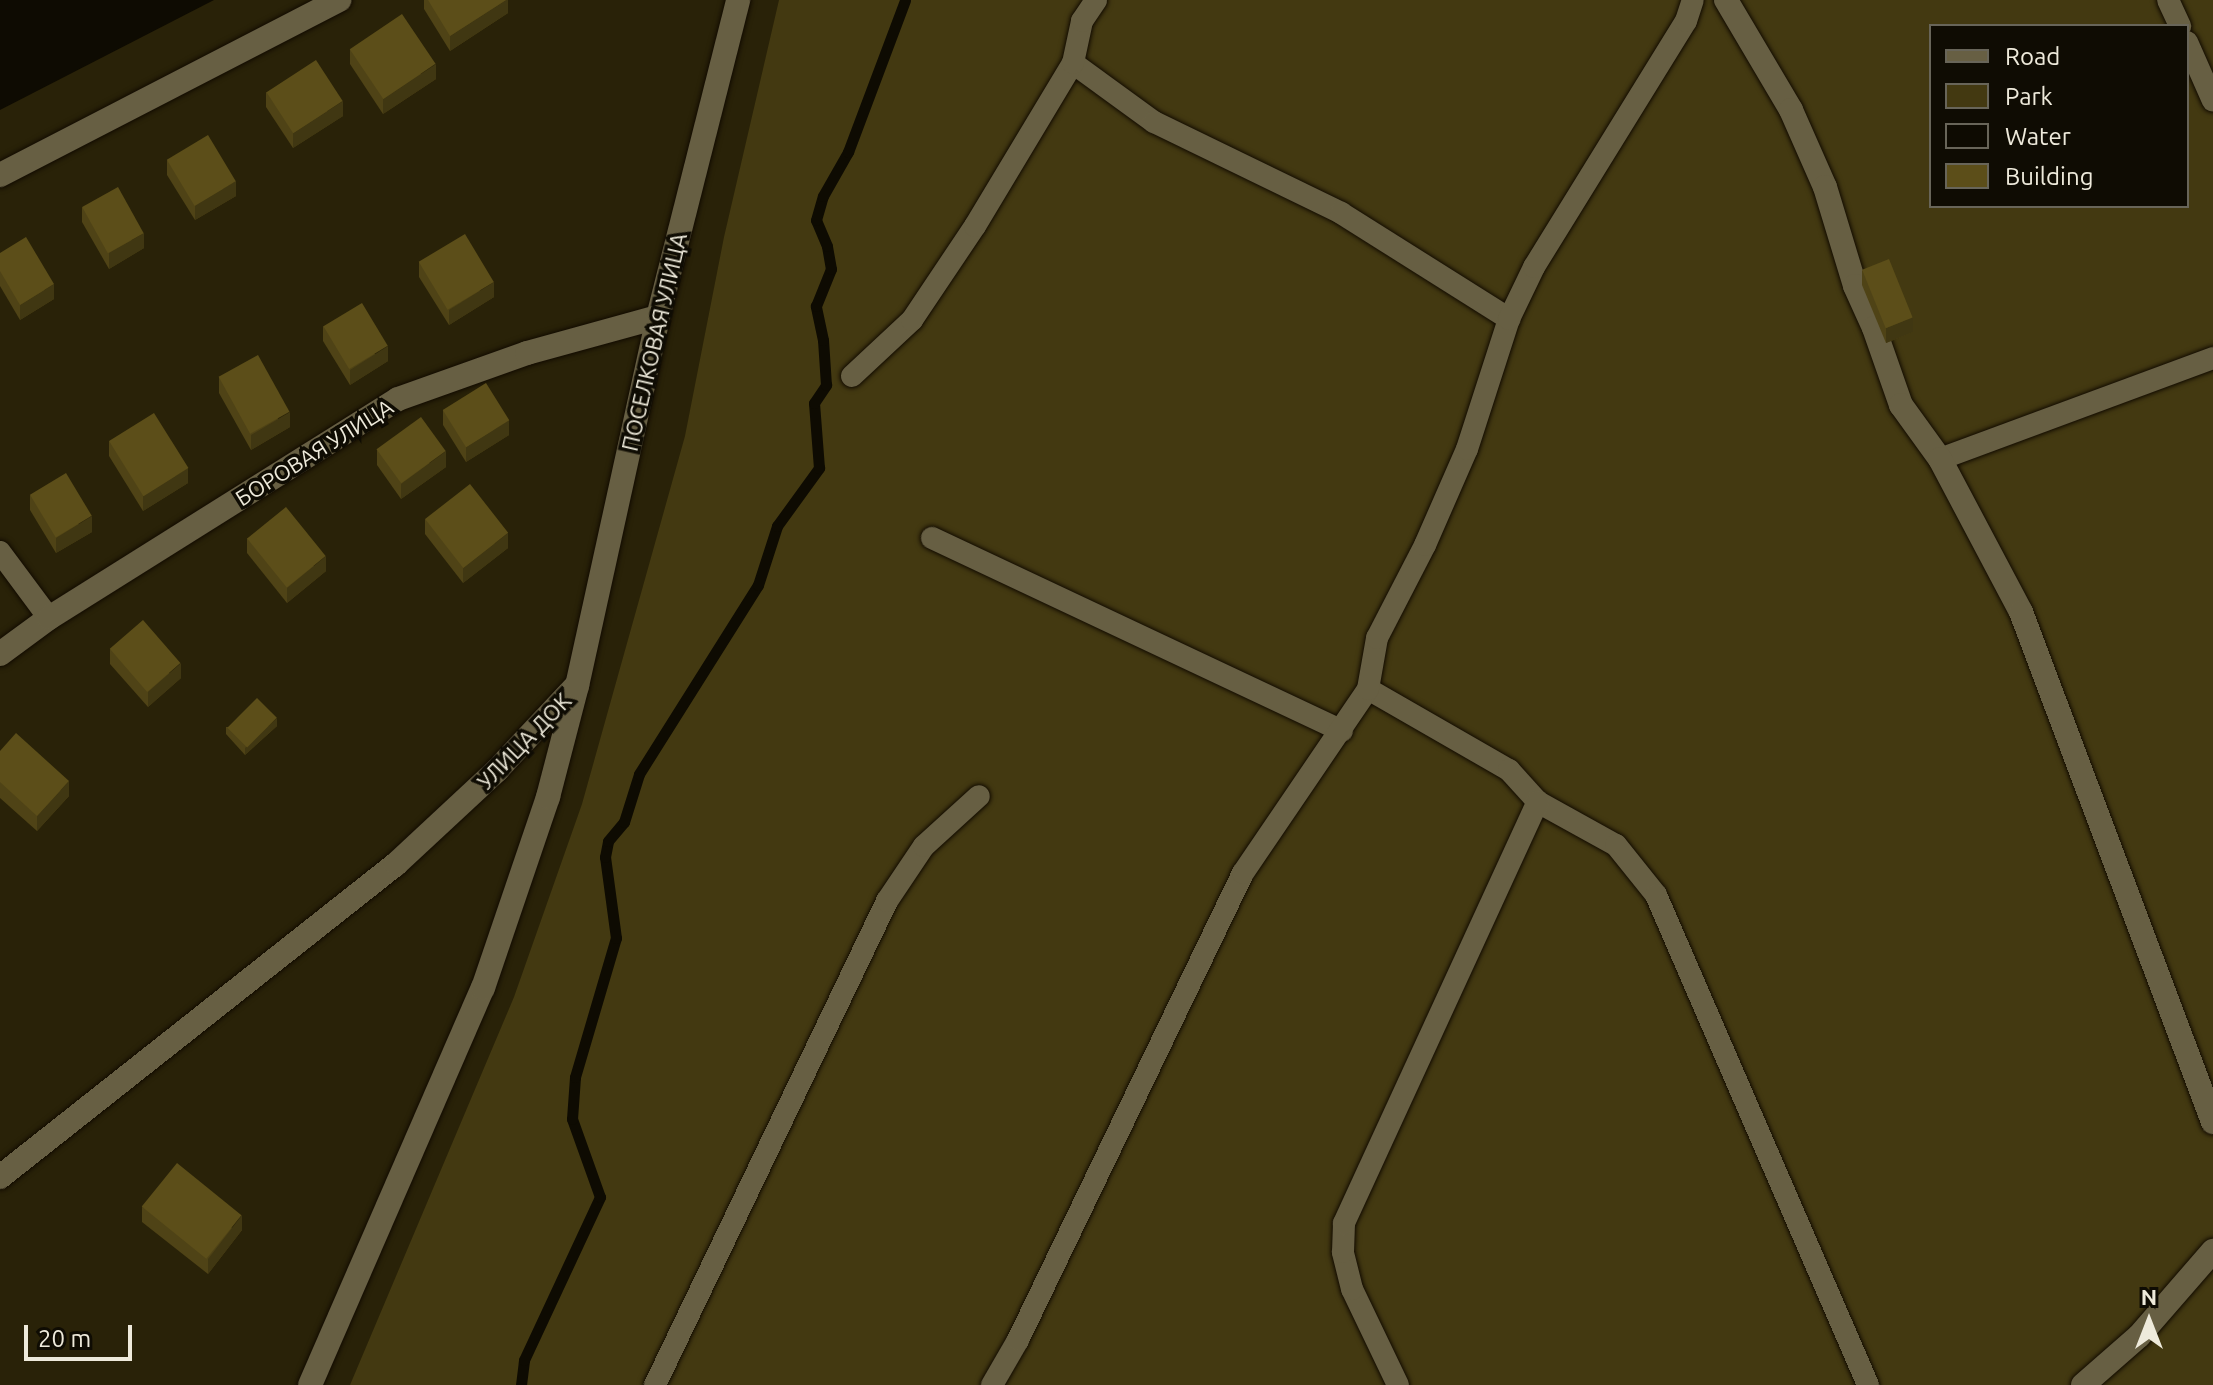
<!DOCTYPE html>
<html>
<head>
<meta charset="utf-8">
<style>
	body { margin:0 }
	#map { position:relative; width:2213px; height:1385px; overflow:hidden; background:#292208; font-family:Ubuntu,sans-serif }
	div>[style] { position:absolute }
	.green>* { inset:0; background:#433911 }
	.water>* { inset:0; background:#0e0b02 }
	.stream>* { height:11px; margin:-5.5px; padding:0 5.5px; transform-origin:5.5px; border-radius:5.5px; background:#0e0b02 }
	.roads { filter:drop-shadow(0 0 2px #120b00) drop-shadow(0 0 2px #120b00) }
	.service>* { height:22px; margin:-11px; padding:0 11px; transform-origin:11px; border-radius:11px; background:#675f43 }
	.minor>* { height:24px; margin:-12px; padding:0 12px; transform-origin:12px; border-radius:12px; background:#675f43 }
	.wall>* { inset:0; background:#4f4316 }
	.shaded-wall>* { inset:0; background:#403712 }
	.building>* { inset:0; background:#5c4e19; transform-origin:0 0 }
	span { translate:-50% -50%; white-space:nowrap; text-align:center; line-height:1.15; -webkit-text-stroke:7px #0f0c03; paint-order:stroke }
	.street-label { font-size:22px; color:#eeeadb }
	.legend { position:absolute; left:1929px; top:24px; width:260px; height:184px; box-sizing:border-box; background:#0f0c03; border:2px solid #686559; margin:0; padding:10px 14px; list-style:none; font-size:24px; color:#eeeadb }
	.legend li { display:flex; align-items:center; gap:16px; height:40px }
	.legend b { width:40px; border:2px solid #686559 }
	.north { position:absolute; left:2109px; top:1281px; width:80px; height:80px; -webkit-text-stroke:6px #0f0c03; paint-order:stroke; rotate:0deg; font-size:22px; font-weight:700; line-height:32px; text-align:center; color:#eeeadb }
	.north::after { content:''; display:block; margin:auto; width:28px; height:36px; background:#eeeadb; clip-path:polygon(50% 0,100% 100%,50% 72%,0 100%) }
	.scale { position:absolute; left:24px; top:1325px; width:108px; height:36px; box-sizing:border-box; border:4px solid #eeeadb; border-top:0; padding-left:10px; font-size:24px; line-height:28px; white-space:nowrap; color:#eeeadb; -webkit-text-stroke:6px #0f0c03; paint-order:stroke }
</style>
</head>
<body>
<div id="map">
	<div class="green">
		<i style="clip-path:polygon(evenodd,779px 0,2213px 0,2213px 1385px,350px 1385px,514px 997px,582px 804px,685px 436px,724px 237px,779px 0,1931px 26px,2187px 26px,2187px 206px,1931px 206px,1931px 26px)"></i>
	</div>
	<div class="water">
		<i style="clip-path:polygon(0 0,214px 0,0 110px)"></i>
	</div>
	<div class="stream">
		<i style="left:521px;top:1385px;width:25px;rotate:-83deg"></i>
		<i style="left:524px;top:1360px;width:180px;rotate:-65deg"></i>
		<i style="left:600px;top:1197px;width:83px;rotate:-109.7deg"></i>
		<i style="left:572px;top:1119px;width:42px;rotate:-85.9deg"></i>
		<i style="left:575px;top:1077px;width:145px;rotate:-73.6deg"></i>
		<i style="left:616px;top:938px;width:82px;rotate:-97.7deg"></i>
		<i style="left:605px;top:857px;width:16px;rotate:-79deg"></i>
		<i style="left:608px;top:841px;width:25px;rotate:-50deg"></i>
		<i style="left:624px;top:822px;width:50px;rotate:-72.6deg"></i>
		<i style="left:639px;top:774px;width:223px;rotate:-57.8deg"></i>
		<i style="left:758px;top:585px;width:62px;rotate:-72.1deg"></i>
		<i style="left:777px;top:526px;width:72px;rotate:-54.1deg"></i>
		<i style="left:819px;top:468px;width:65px;rotate:-94.4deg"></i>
		<i style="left:814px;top:403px;width:22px;rotate:-56deg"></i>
		<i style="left:826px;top:385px;width:45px;rotate:-93.8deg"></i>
		<i style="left:823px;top:340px;width:35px;rotate:-102deg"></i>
		<i style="left:816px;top:306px;width:40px;rotate:-68deg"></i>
		<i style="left:831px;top:269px;width:23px;rotate:-100deg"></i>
		<i style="left:827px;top:246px;width:28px;rotate:-113deg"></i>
		<i style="left:816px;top:220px;width:25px;rotate:-74deg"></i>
		<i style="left:823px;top:196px;width:51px;rotate:-60.4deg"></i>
		<i style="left:848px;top:152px;width:162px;rotate:-69.4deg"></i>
	</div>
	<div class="roads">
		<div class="service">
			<i style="left:2168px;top:0;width:29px;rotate:65deg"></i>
			<i style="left:2187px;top:42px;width:64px;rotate:66.2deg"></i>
			<i style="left:1073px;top:63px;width:100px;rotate:36.1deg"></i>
			<i style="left:1154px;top:122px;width:208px;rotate:25.9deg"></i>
			<i style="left:1341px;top:213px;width:199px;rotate:32.2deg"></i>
			<i style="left:852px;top:376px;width:82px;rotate:-43deg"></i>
			<i style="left:912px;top:320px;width:113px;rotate:-56.2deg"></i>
			<i style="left:975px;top:226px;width:190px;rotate:-59deg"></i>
			<i style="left:1073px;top:63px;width:43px;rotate:-77.9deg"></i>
			<i style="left:1082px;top:21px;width:25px;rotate:-56deg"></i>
			<i style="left:1940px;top:459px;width:291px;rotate:-20.3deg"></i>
			<i style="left:932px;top:538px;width:453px;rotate:25.2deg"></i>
			<i style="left:0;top:552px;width:82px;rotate:53.4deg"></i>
			<i style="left:1368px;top:689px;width:163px;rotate:29.9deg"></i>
			<i style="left:1509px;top:770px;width:43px;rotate:47.8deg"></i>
			<i style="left:1538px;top:802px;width:89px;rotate:28.9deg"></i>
			<i style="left:1616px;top:845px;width:64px;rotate:51.3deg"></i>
			<i style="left:1656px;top:895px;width:534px;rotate:66.6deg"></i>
			<i style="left:655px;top:1385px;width:537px;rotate:-64.39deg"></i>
			<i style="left:887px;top:901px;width:66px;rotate:-56.1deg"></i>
			<i style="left:924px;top:846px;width:74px;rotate:-42.3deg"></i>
			<i style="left:992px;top:1385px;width:52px;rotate:-60deg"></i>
			<i style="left:1018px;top:1340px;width:518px;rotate:-64.28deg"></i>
			<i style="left:1243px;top:873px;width:222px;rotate:-55.8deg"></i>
			<i style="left:1368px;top:689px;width:52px;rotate:-80deg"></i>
			<i style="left:1377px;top:638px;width:105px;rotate:-62.7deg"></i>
			<i style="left:1425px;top:545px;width:105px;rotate:-66.4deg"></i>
			<i style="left:1467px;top:449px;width:137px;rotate:-72.1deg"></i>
			<i style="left:1509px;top:319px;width:58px;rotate:-64.3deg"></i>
			<i style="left:1534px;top:267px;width:289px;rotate:-58.3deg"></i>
			<i style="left:1686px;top:21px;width:22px;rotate:-72deg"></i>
			<i style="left:1398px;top:1385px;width:106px;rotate:-115.6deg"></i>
			<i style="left:1352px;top:1289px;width:38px;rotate:-104deg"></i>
			<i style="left:1343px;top:1252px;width:29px;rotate:-88deg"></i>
			<i style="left:1344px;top:1223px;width:464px;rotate:-65.3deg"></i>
		</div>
		<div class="minor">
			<i style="left:1726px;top:0;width:128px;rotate:59.4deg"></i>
			<i style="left:1791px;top:110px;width:84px;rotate:66.2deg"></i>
			<i style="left:1825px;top:187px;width:103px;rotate:73.1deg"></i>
			<i style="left:1855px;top:286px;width:46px;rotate:65.7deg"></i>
			<i style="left:1874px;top:328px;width:82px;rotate:70.7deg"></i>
			<i style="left:1901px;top:405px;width:67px;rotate:54.2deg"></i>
			<i style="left:1940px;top:459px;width:173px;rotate:62.1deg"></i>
			<i style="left:2021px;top:612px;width:545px;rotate:69.37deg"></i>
			<i style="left:0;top:175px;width:382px;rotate:-27.3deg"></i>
			<i style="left:0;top:654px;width:61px;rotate:-36.3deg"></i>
			<i style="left:49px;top:618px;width:412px;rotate:-32.1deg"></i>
			<i style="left:398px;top:399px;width:137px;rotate:-19.6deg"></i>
			<i style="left:527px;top:353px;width:136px;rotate:-15.4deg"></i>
			<i style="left:0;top:1177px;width:505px;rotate:-38.32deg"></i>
			<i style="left:396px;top:864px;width:138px;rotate:-42.9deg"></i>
			<i style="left:497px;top:770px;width:114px;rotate:-46.8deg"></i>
			<i style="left:310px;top:1385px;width:433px;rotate:-66.5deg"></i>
			<i style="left:483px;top:988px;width:202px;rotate:-71.2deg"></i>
			<i style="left:548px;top:797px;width:115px;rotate:-75.4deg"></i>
			<i style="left:577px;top:686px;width:378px;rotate:-77.6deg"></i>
			<i style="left:658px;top:317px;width:327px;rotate:-75.8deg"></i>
			<i style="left:2083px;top:1385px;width:74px;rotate:-41.2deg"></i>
			<i style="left:2139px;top:1336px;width:113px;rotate:-49deg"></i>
		</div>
	</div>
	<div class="wall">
		<i style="clip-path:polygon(424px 0,508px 0,508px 13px,450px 51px,424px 9px)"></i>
		<i style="clip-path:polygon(350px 49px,436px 79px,383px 114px,350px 64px)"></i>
		<i style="clip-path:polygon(266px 92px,343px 116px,293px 148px,266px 107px)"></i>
		<i style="clip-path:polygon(167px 160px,236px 196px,195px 220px,167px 175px)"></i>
		<i style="clip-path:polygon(82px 207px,144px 248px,109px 269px,82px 222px)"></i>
		<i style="clip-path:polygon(0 253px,54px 299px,20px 320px,0 286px)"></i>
		<i style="clip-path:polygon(419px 262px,494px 297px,449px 325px,419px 277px)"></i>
		<i style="clip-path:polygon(1862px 270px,1913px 332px,1886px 343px,1862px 285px)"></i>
		<i style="clip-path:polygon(323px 326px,388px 361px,350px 385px,323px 341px)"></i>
		<i style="clip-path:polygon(219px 377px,290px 427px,251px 450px,219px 393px)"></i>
		<i style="clip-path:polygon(443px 410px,509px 435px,466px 462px,443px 425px)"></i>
		<i style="clip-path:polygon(109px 441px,188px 483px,143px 511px,109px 456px)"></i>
		<i style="clip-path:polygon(377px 450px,446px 467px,401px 499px,377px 465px)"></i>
		<i style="clip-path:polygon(30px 495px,92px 532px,56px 553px,30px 510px)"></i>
		<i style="clip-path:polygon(425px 519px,508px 548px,463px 583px,425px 534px)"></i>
		<i style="clip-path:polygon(247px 538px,326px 571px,287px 603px,247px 553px)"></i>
		<i style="clip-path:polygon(110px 649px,181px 678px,148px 707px,110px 664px)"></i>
		<i style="clip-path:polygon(277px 726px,245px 755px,226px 734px,226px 727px)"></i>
		<i style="clip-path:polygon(0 751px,69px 796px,37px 831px,0 798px)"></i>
		<i style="clip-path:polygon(142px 1207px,242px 1230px,208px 1274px,142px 1222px)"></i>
	</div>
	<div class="shaded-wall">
		<i style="clip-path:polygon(506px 0,508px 0,508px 13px,450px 51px,450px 36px)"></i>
		<i style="clip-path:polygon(436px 64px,436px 79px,383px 114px,383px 99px)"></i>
		<i style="clip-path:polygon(343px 101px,343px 116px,293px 148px,293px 133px)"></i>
		<i style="clip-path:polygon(236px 181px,236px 196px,195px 220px,195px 205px)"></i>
		<i style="clip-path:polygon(144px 233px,144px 248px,109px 269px,109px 253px)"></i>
		<i style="clip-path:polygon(494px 282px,494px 297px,449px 325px,449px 310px)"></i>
		<i style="clip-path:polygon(54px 284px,54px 299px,20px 320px,20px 305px)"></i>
		<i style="clip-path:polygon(1913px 317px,1913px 332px,1886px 343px,1886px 328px)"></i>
		<i style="clip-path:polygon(388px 346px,388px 361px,350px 385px,350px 370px)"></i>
		<i style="clip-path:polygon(290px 412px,290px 427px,251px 450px,251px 435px)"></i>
		<i style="clip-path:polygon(509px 420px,509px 435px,466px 462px,466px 447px)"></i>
		<i style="clip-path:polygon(446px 451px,446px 467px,401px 499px,401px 484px)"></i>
		<i style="clip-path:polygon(188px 468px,188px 483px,143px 511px,143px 496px)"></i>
		<i style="clip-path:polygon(92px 516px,92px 532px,56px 553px,56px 538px)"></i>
		<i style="clip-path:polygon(508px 533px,508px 548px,463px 583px,463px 568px)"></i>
		<i style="clip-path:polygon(326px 556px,326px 571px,287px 603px,287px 588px)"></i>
		<i style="clip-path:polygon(181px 663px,181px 678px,148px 707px,148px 692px)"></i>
		<i style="clip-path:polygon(277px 718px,277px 726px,245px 755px,245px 748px)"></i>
		<i style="clip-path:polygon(69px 781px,69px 796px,37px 831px,37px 816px)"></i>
		<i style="clip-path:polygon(242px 1215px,242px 1230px,208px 1274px,208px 1259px)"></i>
	</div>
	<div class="building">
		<i style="clip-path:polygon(428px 0,506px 0,450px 36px)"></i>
		<i style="left:402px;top:14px;width:60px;height:63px;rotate:56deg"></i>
		<i style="left:316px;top:60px;width:49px;height:59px;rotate:57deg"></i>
		<i style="left:208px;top:135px;width:54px;height:48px;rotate:59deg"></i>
		<i style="left:118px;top:187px;width:53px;height:41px;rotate:61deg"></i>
		<i style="left:465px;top:234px;width:56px;height:54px;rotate:59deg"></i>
		<i style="clip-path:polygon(26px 237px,54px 284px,20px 305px,0 271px,0 253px)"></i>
		<i style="left:1889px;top:259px;width:63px;height:29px;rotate:68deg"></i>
		<i style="left:362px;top:303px;width:50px;height:45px;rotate:59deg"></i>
		<i style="left:258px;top:355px;width:65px;height:45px;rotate:61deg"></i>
		<i style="left:486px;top:383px;width:44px;height:51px;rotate:58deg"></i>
		<i style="left:154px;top:413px;width:65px;height:53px;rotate:58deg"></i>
		<i style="left:421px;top:417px;width:42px;height:55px;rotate:54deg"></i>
		<i style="left:66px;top:473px;width:50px;height:42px;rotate:59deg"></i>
		<i style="left:470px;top:484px;width:62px;height:57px;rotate:52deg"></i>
		<i style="left:286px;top:507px;width:63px;height:50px;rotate:51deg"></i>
		<i style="left:143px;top:620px;width:57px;height:44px;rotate:49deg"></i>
		<i style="left:257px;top:698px;width:28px;height:42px;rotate:45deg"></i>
		<i style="clip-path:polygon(16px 733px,69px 781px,37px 816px,0 782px,0 751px)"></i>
		<i style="left:177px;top:1163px;width:83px;height:56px;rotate:39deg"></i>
	</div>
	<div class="street-label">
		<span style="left:654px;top:342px;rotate:-77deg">ПОСЕЛКОВАЯ УЛИЦА</span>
		<span style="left:314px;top:452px;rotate:-32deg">БОРОВАЯ УЛИЦА</span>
		<span style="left:524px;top:741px;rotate:-46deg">УЛИЦА ДОК</span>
	</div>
	<ul class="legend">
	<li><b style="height:10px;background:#675f43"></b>Road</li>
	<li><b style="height:22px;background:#433911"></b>Park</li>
	<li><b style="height:22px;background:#0e0b02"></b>Water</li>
	<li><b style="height:22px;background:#5c4e19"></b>Building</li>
	</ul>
	<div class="north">N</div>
	<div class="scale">20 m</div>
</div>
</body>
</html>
